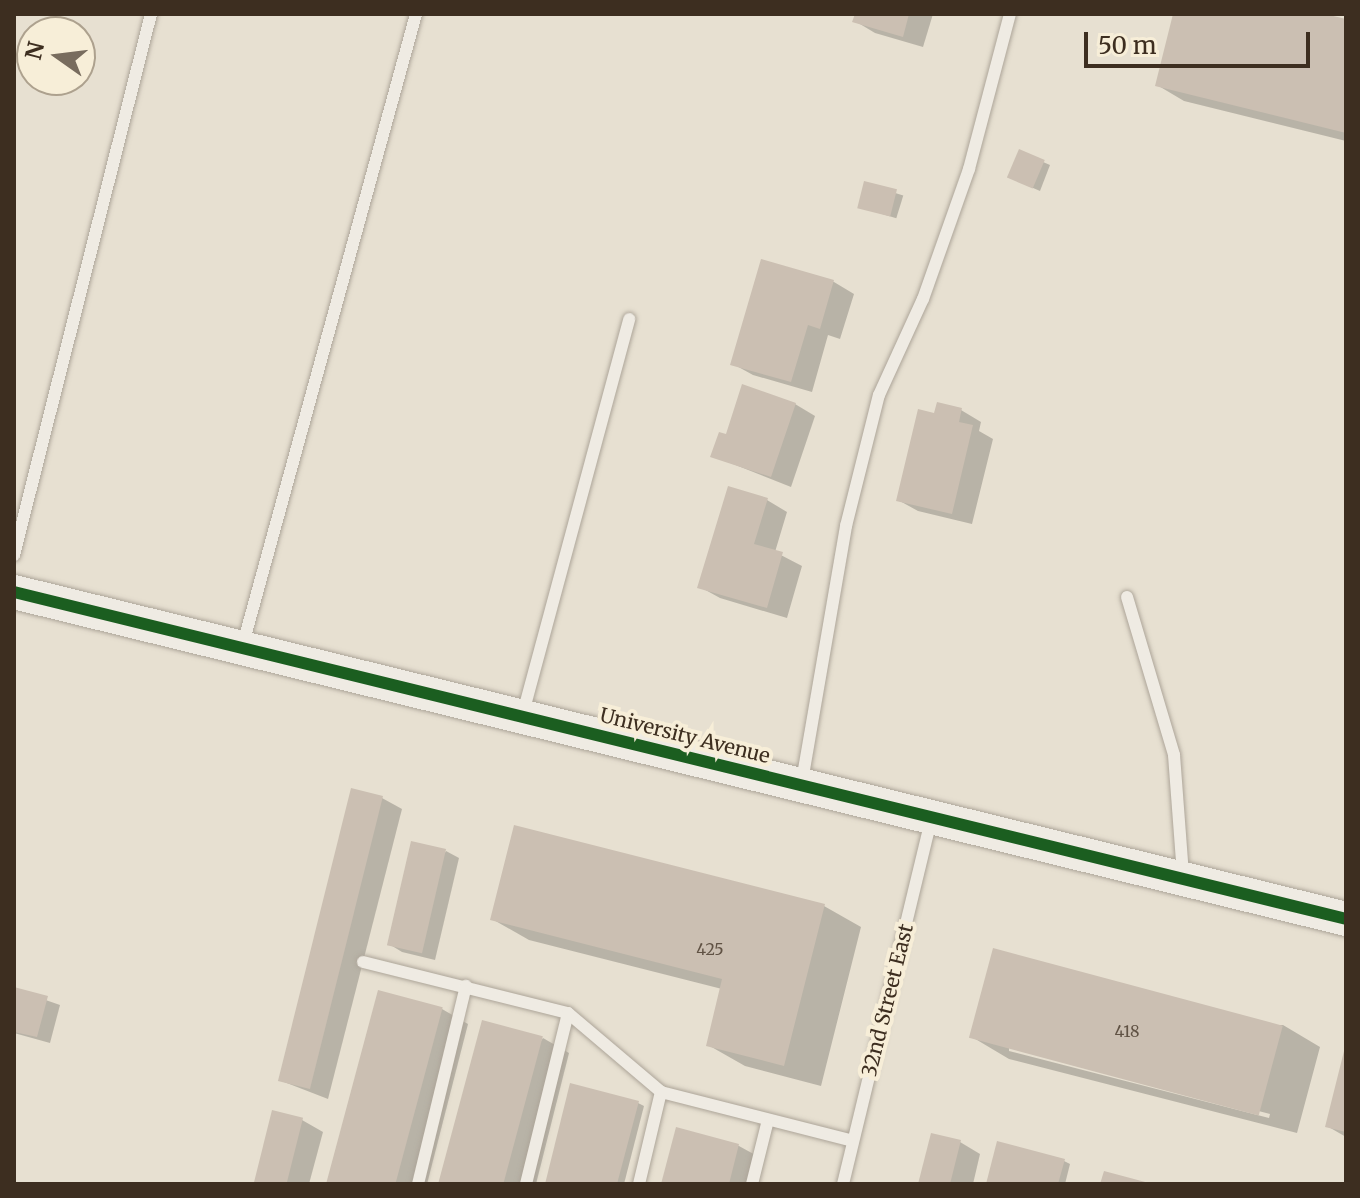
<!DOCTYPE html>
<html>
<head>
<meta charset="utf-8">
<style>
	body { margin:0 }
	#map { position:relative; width:1360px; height:1198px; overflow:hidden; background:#e7e0d1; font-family:Merriweather,serif }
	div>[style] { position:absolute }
	.shadow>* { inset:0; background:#0003; transform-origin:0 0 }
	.building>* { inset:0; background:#cbbfb2; transform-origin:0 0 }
	.roads { filter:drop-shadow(0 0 2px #ada599) drop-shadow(0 0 2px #ada599) }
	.lane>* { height:12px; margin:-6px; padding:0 6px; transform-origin:6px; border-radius:6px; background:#efebe3 }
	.secondary>* { height:34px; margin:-17px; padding:0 17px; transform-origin:17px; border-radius:17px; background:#efebe3 }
	.cycleway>* { height:12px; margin:-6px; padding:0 6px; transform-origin:6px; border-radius:6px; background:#1b5e20 }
	span { translate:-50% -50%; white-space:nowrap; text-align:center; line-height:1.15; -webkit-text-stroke:8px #f7eed8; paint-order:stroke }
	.number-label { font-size:16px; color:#605244 }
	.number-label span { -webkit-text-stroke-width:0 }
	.street-label { font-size:20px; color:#3d2e20 }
	.frame { position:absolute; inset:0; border:16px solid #3d2e20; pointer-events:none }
	.north { position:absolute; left:16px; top:16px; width:80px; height:80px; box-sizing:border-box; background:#f7eed8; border:2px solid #ada18e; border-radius:50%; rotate:284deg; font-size:22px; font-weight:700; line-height:32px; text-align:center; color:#3d2e20 }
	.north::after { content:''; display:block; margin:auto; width:28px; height:36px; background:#786c5e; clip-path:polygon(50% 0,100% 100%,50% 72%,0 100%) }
	.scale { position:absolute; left:1084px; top:32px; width:226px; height:36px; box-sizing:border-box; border:4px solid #3d2e20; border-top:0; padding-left:10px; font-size:24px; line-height:28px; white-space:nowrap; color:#3d2e20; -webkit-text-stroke:6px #f7eed8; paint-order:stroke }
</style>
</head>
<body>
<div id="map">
	<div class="shadow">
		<i style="clip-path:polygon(857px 14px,933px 14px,923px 47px,875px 33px,855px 21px)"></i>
		<i style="clip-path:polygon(1175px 14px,1317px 14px,1346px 21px,1346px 141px,1184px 101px,1157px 85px)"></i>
		<i style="clip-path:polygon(1020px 152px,1050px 165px,1040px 191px,1015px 180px)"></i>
		<i style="left:866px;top:184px;width:39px;height:24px;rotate:17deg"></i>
		<i style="clip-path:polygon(763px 261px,834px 282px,854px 294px,840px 339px,828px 335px,812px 392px,753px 375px,733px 364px)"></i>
		<i style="clip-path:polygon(795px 404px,815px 416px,791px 487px,713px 456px,727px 437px)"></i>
		<i style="clip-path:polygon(961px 410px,981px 422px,979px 431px,993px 439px,972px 524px,918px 511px,898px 500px,935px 416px)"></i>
		<i style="clip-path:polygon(767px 500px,787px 512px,775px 552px,802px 566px,787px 618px,720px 598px,700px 587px)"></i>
		<i style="clip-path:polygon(382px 798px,402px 809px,328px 1099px,279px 1080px)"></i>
		<i style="clip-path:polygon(446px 851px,459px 858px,435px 960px,402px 952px,389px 944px)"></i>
		<i style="clip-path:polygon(824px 906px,861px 927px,821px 1086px,745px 1066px,708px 1045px,722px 989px,529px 940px,492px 919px)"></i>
		<i style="clip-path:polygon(14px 989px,60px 1005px,50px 1043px,14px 1033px)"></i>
		<i style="clip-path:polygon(442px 1009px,468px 1024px,427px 1184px,330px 1184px)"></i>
		<i style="clip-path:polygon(evenodd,1283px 1025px,1320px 1047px,1297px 1133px,1009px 1059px,972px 1037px,1283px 1025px,1009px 1046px,1270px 1114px,1269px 1118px,1009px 1051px,1009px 1046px)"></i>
		<i style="clip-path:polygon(543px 1038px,569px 1053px,536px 1184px,443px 1184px)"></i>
		<i style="clip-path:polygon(1346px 1050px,1346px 1137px,1327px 1126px)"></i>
		<i style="clip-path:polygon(638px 1103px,644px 1106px,624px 1184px,547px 1184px)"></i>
		<i style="clip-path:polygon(302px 1120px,323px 1132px,309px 1184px,255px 1184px)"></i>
		<i style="clip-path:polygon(677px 1130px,739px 1146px,759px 1157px,752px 1184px,663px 1184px)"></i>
		<i style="clip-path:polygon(960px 1142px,980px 1154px,973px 1184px,920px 1184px)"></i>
		<i style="clip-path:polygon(1064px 1161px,1070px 1164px,1065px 1184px,988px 1184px)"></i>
	</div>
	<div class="building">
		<i style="clip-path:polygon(855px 14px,909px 14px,903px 37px,852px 22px)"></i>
		<i style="clip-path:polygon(1173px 14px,1325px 14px,1346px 19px,1346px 133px,1155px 86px)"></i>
		<i style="left:1019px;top:149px;width:28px;height:31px;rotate:23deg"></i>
		<i style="left:864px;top:181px;width:34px;height:28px;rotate:14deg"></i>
		<i style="clip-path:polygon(761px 259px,834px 280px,820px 329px,808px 325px,791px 382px,730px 365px)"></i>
		<i style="clip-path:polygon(742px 384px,796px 403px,771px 477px,710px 457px,719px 432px,726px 434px)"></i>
		<i style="clip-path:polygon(937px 402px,962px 408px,959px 422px,973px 425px,952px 514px,896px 501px,918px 409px,934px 413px)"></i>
		<i style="clip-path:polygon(728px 486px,768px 498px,754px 544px,783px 552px,767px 608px,697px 588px)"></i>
		<i style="left:351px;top:788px;width:33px;height:302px;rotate:14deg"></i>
		<i style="clip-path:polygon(514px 825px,825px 904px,784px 1066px,706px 1046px,722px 979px,490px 920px)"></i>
		<i style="left:411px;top:841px;width:36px;height:107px;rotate:13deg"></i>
		<i style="left:993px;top:948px;width:300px;height:93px;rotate:15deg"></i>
		<i style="clip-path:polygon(14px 987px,48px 996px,37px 1037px,14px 1032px)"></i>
		<i style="left:378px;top:990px;width:67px;height:200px;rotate:15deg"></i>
		<i style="left:482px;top:1020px;width:63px;height:169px;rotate:15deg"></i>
		<i style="clip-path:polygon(1345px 1047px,1346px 1047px,1346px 1132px,1325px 1127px)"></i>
		<i style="clip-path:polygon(570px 1083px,639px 1101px,617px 1184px,545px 1184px)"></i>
		<i style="left:272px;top:1110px;width:32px;height:76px;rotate:14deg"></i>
		<i style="clip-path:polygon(676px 1127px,739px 1144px,729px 1184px,661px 1184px)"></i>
		<i style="clip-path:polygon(931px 1133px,961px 1140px,950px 1184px,918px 1184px)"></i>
		<i style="clip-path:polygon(997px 1141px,1065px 1159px,1058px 1184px,986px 1184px)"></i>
		<i style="clip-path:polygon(1104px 1171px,1149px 1183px,1149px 1184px,1100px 1184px)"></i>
	</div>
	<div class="roads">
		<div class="lane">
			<i style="left:14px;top:555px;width:558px;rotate:-75.79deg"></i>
			<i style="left:1127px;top:597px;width:165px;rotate:73.4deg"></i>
			<i style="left:1174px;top:755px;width:120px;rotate:85.7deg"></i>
			<i style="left:243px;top:644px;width:653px;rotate:-74.64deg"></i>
			<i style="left:523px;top:713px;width:408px;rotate:-74.9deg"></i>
			<i style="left:802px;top:781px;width:259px;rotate:-80.2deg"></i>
			<i style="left:846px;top:526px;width:135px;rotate:-75.9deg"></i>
			<i style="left:879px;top:395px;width:106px;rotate:-65.4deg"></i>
			<i style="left:923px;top:299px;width:138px;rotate:-70.5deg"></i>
			<i style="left:969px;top:169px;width:160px;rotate:-75.2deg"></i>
			<i style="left:363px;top:962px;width:211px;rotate:14deg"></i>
			<i style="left:568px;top:1013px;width:122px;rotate:40.3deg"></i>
			<i style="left:661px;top:1092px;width:198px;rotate:14.3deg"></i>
			<i style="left:418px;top:1184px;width:204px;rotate:-76.4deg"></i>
			<i style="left:526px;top:1184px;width:176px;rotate:-76.2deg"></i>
			<i style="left:639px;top:1184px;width:95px;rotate:-76.6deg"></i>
			<i style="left:752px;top:1184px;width:66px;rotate:-76deg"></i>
			<i style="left:843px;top:1184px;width:374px;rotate:-76.4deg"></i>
		</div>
		<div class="secondary">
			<i style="left:14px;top:592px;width:1372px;rotate:13.79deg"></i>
		</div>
	</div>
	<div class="cycleway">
		<i style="left:14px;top:592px;width:1372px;rotate:13.79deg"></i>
	</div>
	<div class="number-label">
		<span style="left:710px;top:949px">425</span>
		<span style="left:1127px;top:1031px">418</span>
	</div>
	<div class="street-label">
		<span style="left:685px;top:735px;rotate:14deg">University Avenue</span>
		<span style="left:887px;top:1000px;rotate:-76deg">32nd Street East</span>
	</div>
	<div class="frame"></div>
	<div class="north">N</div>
	<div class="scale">50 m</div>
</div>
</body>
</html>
